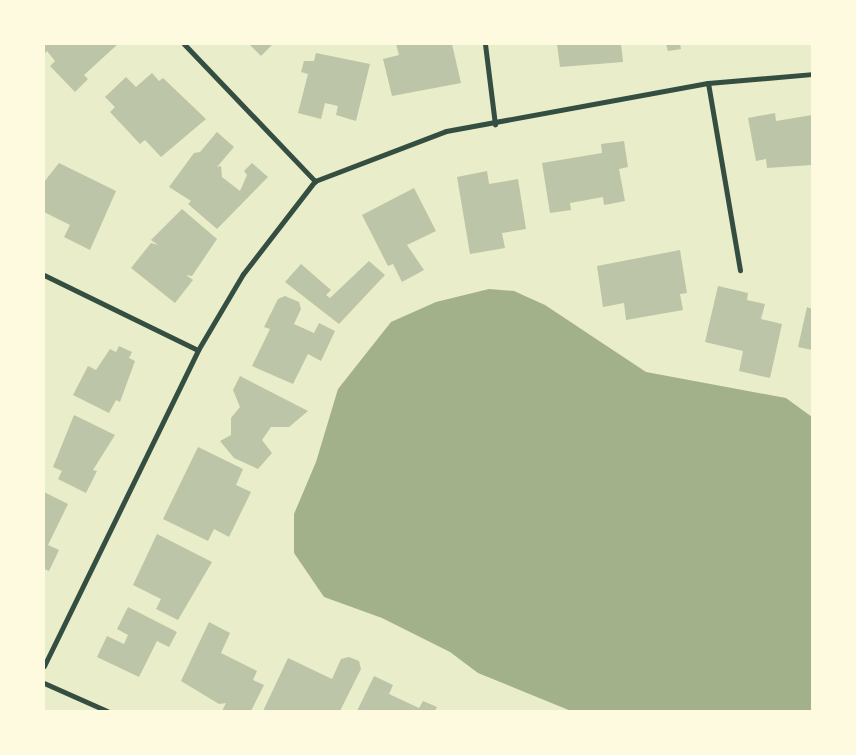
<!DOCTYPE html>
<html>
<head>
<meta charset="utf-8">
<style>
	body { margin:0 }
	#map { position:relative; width:856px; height:755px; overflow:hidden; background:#e9edc9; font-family:Rubik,sans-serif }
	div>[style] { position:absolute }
	.water>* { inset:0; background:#a3b18a }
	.building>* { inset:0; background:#bcc5a7 }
	.minor>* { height:5px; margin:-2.5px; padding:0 2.5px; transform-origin:2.5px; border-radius:2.5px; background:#344e41 }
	span { translate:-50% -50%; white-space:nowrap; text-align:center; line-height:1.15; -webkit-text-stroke:4px #fefae0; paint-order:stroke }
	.frame { position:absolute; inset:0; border:45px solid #fefae0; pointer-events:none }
</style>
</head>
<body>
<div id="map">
	<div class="water">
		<i style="clip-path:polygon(489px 289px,514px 291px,545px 305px,646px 372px,786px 398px,812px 417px,812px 711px,571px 711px,478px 673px,450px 652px,382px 618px,324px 597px,294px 553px,294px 514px,316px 462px,338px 389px,391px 322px,436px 302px)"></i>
	</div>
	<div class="building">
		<i style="clip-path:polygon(44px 44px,118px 44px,84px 75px,88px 79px,75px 92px,50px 66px,55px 61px,47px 51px,44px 54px)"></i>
		<i style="clip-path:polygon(249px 44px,273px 44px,261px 56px)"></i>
		<i style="clip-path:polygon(396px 44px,452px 44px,461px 83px,392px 96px,383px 59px,399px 55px)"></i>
		<i style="clip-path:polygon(557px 44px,621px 44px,623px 62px,560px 67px)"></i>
		<i style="clip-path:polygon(666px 44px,680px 44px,681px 49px,668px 51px)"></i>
		<i style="clip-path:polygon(316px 53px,370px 64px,356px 121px,336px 115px,338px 106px,325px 103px,321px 119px,298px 113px,308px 74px,301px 72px,304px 61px,314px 61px)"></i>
		<i style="clip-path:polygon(152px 73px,159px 81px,163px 78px,206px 119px,161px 157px,145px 140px,140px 144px,110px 112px,115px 107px,105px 97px,126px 77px,136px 87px)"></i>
		<i style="clip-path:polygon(775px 113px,776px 121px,812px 115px,812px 165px,767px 168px,766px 159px,756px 161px,748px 118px)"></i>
		<i style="clip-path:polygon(217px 132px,234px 147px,217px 167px,221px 166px,222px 177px,240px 191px,247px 175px,244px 171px,252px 163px,268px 177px,217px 229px,188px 204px,191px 201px,169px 187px,194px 153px,200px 152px)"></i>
		<i style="clip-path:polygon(624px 141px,628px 167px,619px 169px,625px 201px,604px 205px,603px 197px,570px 203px,571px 210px,550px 213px,542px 163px,602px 153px,601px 144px)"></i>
		<i style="clip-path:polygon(59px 163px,116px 191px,90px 250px,64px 237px,70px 225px,44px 212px,44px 182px)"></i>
		<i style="clip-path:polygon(487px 171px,489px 184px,518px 179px,526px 229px,502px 233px,505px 248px,470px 254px,457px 177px)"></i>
		<i style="clip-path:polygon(414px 188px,436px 231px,407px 245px,424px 270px,402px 282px,393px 264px,388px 266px,362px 215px)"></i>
		<i style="clip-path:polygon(182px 209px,217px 239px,192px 276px,186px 275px,193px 280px,175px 303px,131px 268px,151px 243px,158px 245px,151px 240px)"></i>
		<i style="clip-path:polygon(680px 250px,687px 293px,680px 294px,683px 310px,626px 320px,624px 303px,603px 307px,597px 266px)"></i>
		<i style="clip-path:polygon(369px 261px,385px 275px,339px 324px,285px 282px,301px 264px,331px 290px,326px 295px,330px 298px)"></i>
		<i style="clip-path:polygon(718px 286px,748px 293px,747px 300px,765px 304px,761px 319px,782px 324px,770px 378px,739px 371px,743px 351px,705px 342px)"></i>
		<i style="clip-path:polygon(285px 296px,299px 302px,301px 309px,294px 324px,314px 333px,319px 323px,335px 331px,321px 361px,308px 354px,293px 384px,252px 366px,270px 329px,264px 327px,278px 299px)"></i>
		<i style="clip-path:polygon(807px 307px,812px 309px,812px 350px,798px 347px)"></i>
		<i style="clip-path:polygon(119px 346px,132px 352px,129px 358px,135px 361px,120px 402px,116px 400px,109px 413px,73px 395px,88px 366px,96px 370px,110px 349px,116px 352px)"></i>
		<i style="clip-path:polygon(240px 376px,308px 411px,289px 427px,271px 427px,262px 440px,272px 453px,258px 469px,234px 458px,220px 441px,231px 435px,231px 418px,240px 407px,233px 390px)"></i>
		<i style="clip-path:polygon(74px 415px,115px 435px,93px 470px,97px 471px,86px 493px,58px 479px,62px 471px,53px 467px)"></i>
		<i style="clip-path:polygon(198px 447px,243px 469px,236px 485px,251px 492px,229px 537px,214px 529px,208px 541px,163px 519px)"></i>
		<i style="clip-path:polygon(44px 492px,68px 504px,48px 545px,59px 550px,49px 571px,44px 569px)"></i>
		<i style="clip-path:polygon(157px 534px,212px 562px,178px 620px,156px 609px,161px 599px,133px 585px)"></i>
		<i style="clip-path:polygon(128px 607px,177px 632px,169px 647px,157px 641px,139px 677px,97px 657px,107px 636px,124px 644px,128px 635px,117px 629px)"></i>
		<i style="clip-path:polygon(209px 622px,230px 633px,221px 653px,257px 671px,253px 680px,264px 685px,251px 711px,222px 711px,226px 703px,219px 704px,181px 681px)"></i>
		<i style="clip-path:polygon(349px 657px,359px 661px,361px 669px,340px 711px,263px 711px,288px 658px,332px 679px,341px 659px)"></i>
		<i style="clip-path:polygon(374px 676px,393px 685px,389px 694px,419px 708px,423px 701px,437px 707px,435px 711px,357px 711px)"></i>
	</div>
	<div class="minor">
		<i style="left:184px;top:44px;width:190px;rotate:46.3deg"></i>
		<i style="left:485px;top:44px;width:81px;rotate:82.9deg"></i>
		<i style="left:708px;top:83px;width:190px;rotate:80.3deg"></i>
		<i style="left:44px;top:275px;width:171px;rotate:26deg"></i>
		<i style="left:44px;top:666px;width:352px;rotate:-64deg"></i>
		<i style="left:198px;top:350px;width:88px;rotate:-59.4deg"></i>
		<i style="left:243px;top:274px;width:118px;rotate:-52.3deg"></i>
		<i style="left:315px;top:181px;width:140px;rotate:-20.9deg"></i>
		<i style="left:446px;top:131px;width:266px;rotate:-10.4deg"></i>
		<i style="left:708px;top:83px;width:104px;rotate:-4.9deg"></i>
		<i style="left:44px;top:683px;width:69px;rotate:24deg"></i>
	</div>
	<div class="frame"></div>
</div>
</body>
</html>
